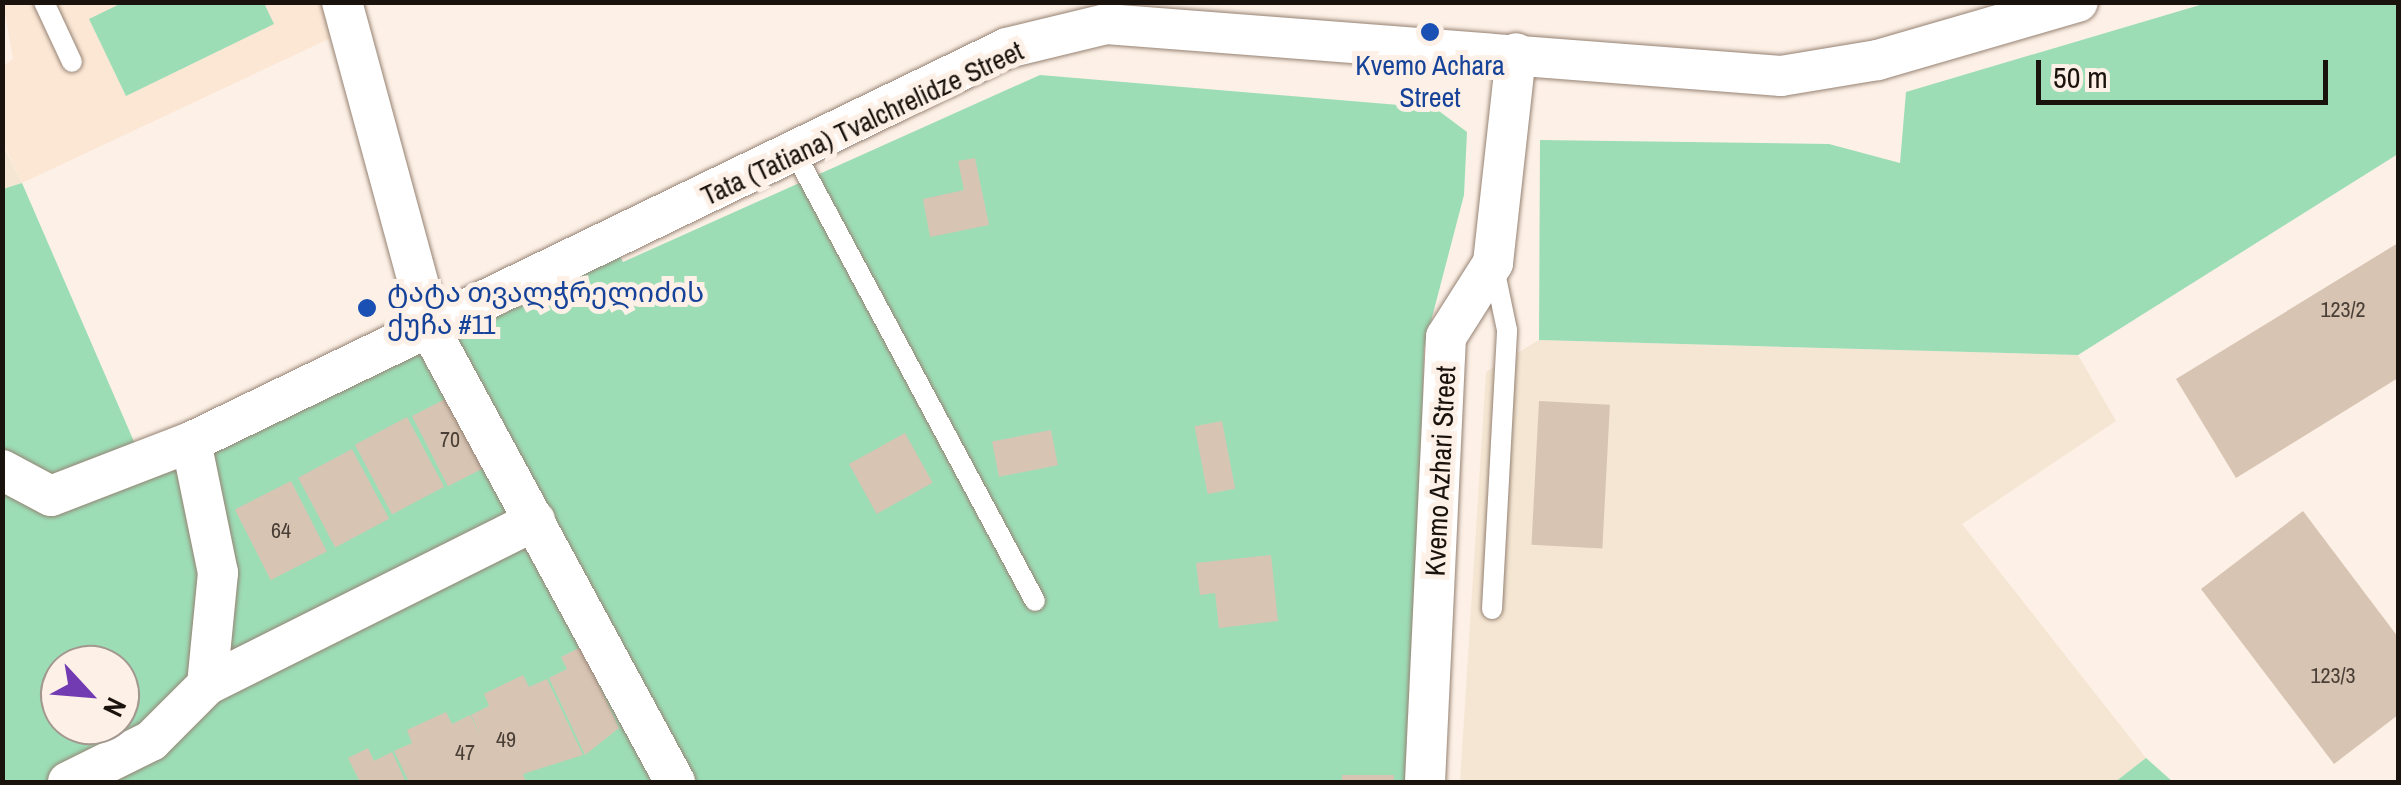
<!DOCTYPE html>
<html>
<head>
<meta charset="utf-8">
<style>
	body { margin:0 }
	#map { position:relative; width:2401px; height:785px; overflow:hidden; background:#fdf0e6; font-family:"Archivo Narrow","Noto Sans Georgian",sans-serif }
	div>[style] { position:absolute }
	.industrial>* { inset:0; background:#f5e6d3 }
	.built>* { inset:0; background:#fce7d5 }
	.green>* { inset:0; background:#9cddb6 }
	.building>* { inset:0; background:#d8c4b3; transform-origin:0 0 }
	.roads { filter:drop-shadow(0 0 2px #958273) drop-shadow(0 0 2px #958273) }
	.lane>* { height:20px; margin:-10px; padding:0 10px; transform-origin:10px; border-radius:10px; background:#fff }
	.street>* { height:40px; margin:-20px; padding:0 20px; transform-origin:20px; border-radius:20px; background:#fff }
	.dots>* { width:28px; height:28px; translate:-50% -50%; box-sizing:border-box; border:5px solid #fdf0e6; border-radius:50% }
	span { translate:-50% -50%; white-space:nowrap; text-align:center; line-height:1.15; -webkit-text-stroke:10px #fdf0e6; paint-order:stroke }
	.number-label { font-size:22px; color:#4a3f36 }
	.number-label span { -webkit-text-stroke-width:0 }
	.transit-label { font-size:28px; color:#164399 }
	.left { translate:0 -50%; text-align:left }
	.street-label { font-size:28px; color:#1a130d }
	.frame { position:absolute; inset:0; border:5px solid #1a130d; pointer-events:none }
	.north { position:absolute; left:40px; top:645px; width:100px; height:100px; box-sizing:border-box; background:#fdf0e6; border:2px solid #a2988f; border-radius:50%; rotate:116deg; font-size:28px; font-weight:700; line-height:40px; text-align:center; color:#1a130d }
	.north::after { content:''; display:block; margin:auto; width:35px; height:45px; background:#733bb2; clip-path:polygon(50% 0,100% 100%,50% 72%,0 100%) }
	.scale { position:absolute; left:2036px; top:60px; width:292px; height:45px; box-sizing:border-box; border:5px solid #1a130d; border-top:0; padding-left:12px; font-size:30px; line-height:35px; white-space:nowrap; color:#1a130d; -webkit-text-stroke:8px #fdf0e6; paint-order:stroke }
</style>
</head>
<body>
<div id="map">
	<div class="industrial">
		<i style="clip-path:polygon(2px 143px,22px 183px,3px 189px,2px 189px)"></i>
		<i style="clip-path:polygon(1539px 340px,2078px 355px,2116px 421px,1962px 524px,2146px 758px,2115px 782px,1460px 782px,1486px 372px)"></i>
	</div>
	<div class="built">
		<i style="clip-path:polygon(3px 3px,342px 3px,350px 29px,22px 183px,3px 143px,3px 66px,13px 59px)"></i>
	</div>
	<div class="green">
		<i style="clip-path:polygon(2210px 2px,2398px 3px,2398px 154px,2078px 355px,1539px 340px,1540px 140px,1829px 144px,1900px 163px,1906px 92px)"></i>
		<i style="clip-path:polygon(264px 3px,274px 24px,126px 96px,89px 19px,122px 3px)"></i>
		<i style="clip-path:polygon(evenodd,1040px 75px,1435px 108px,1467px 132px,1464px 195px,1424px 348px,1414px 782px,3px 782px,3px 189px,22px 183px,142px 460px,613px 243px,623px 262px,1040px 75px,60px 665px,120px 665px,120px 725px,60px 725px,60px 665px)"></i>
		<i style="clip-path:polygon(2146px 758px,2173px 782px,2115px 782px)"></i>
	</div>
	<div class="building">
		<i style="clip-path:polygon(975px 158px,989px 225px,930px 237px,923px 199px,964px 190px,958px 161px)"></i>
		<i style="clip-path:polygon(2398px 243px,2398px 378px,2236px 478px,2176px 379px)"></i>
		<i style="left:453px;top:395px;width:79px;height:46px;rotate:63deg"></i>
		<i style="left:1539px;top:401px;width:71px;height:144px;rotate:3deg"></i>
		<i style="left:407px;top:417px;width:79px;height:59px;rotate:62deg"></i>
		<i style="left:1222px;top:421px;width:69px;height:28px;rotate:79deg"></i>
		<i style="left:1051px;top:430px;width:36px;height:60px;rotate:79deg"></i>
		<i style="left:905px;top:433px;width:57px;height:64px;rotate:61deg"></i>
		<i style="left:352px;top:449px;width:79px;height:61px;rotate:62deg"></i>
		<i style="left:291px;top:481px;width:79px;height:63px;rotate:63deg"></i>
		<i style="clip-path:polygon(2303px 511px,2398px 637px,2398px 715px,2334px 764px,2201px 589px)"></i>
		<i style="clip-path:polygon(1271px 555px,1278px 621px,1219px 628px,1215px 593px,1200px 595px,1196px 563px)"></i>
		<i style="clip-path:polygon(581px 647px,619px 728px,585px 755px,549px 678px,567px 669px,561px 657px)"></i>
		<i style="clip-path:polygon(523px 675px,529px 687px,547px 679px,583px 755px,523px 774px,526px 782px,409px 782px,394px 751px,412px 743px,407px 730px,446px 712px,452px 724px,470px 715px,482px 738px,471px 715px,489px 706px,484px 694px)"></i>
		<i style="clip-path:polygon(368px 748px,374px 761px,392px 752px,406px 782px,360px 782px,348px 758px)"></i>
		<i style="left:1342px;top:775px;width:52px;height:7px"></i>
	</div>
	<div class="roads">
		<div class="lane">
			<i style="left:44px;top:2px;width:66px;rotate:65deg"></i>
			<i style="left:795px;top:153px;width:508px;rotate:61.82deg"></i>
			<i style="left:1492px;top:609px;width:279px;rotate:-86.9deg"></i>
			<i style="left:1507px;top:330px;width:63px;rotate:-101.8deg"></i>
		</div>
		<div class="street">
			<i style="left:342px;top:2px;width:343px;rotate:74.8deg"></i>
			<i style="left:432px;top:333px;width:511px;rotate:61.58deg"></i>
			<i style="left:2px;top:470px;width:55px;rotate:28deg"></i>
			<i style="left:51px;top:496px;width:150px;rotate:-21.1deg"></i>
			<i style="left:191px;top:442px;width:906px;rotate:-25.77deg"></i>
			<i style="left:1007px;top:48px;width:102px;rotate:-13.6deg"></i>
			<i style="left:1106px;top:24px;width:677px;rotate:4.41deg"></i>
			<i style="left:1781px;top:76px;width:98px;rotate:-9.4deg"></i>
			<i style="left:1878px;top:60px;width:208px;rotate:-16.2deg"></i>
			<i style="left:207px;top:685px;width:367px;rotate:-26.6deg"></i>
			<i style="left:68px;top:782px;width:93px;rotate:-26.3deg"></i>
			<i style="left:151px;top:741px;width:79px;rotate:-45deg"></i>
			<i style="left:207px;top:685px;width:113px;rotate:-84.4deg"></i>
			<i style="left:218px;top:573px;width:134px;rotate:-101.6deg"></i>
			<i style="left:1425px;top:782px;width:445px;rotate:-87.3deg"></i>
			<i style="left:1446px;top:337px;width:88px;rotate:-57.6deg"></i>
			<i style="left:1493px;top:263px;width:211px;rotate:-83.7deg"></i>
		</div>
	</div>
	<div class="dots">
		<i style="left:1430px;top:32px;background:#1a4fb4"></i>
		<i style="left:367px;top:308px;background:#1a4fb4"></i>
	</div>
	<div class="number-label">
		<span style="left:2343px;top:310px">123/2</span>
		<span style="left:450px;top:440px">70</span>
		<span style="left:281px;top:531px">64</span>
		<span style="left:2333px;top:676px">123/3</span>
		<span style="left:506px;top:740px">49</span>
		<span style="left:465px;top:753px">47</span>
	</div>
	<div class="transit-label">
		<span style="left:1430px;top:81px">Kvemo Achara<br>Street</span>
		<span class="left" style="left:387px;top:308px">ტატა თვალჭრელიძის<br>ქუჩა #11</span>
	</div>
	<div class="street-label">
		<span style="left:862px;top:123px;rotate:-25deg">Tata (Tatiana) Tvalchrelidze Street</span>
		<span style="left:1440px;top:471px;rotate:-87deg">Kvemo Azhari Street</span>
	</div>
	<div class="frame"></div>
	<div class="north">N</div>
	<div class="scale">50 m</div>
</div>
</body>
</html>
